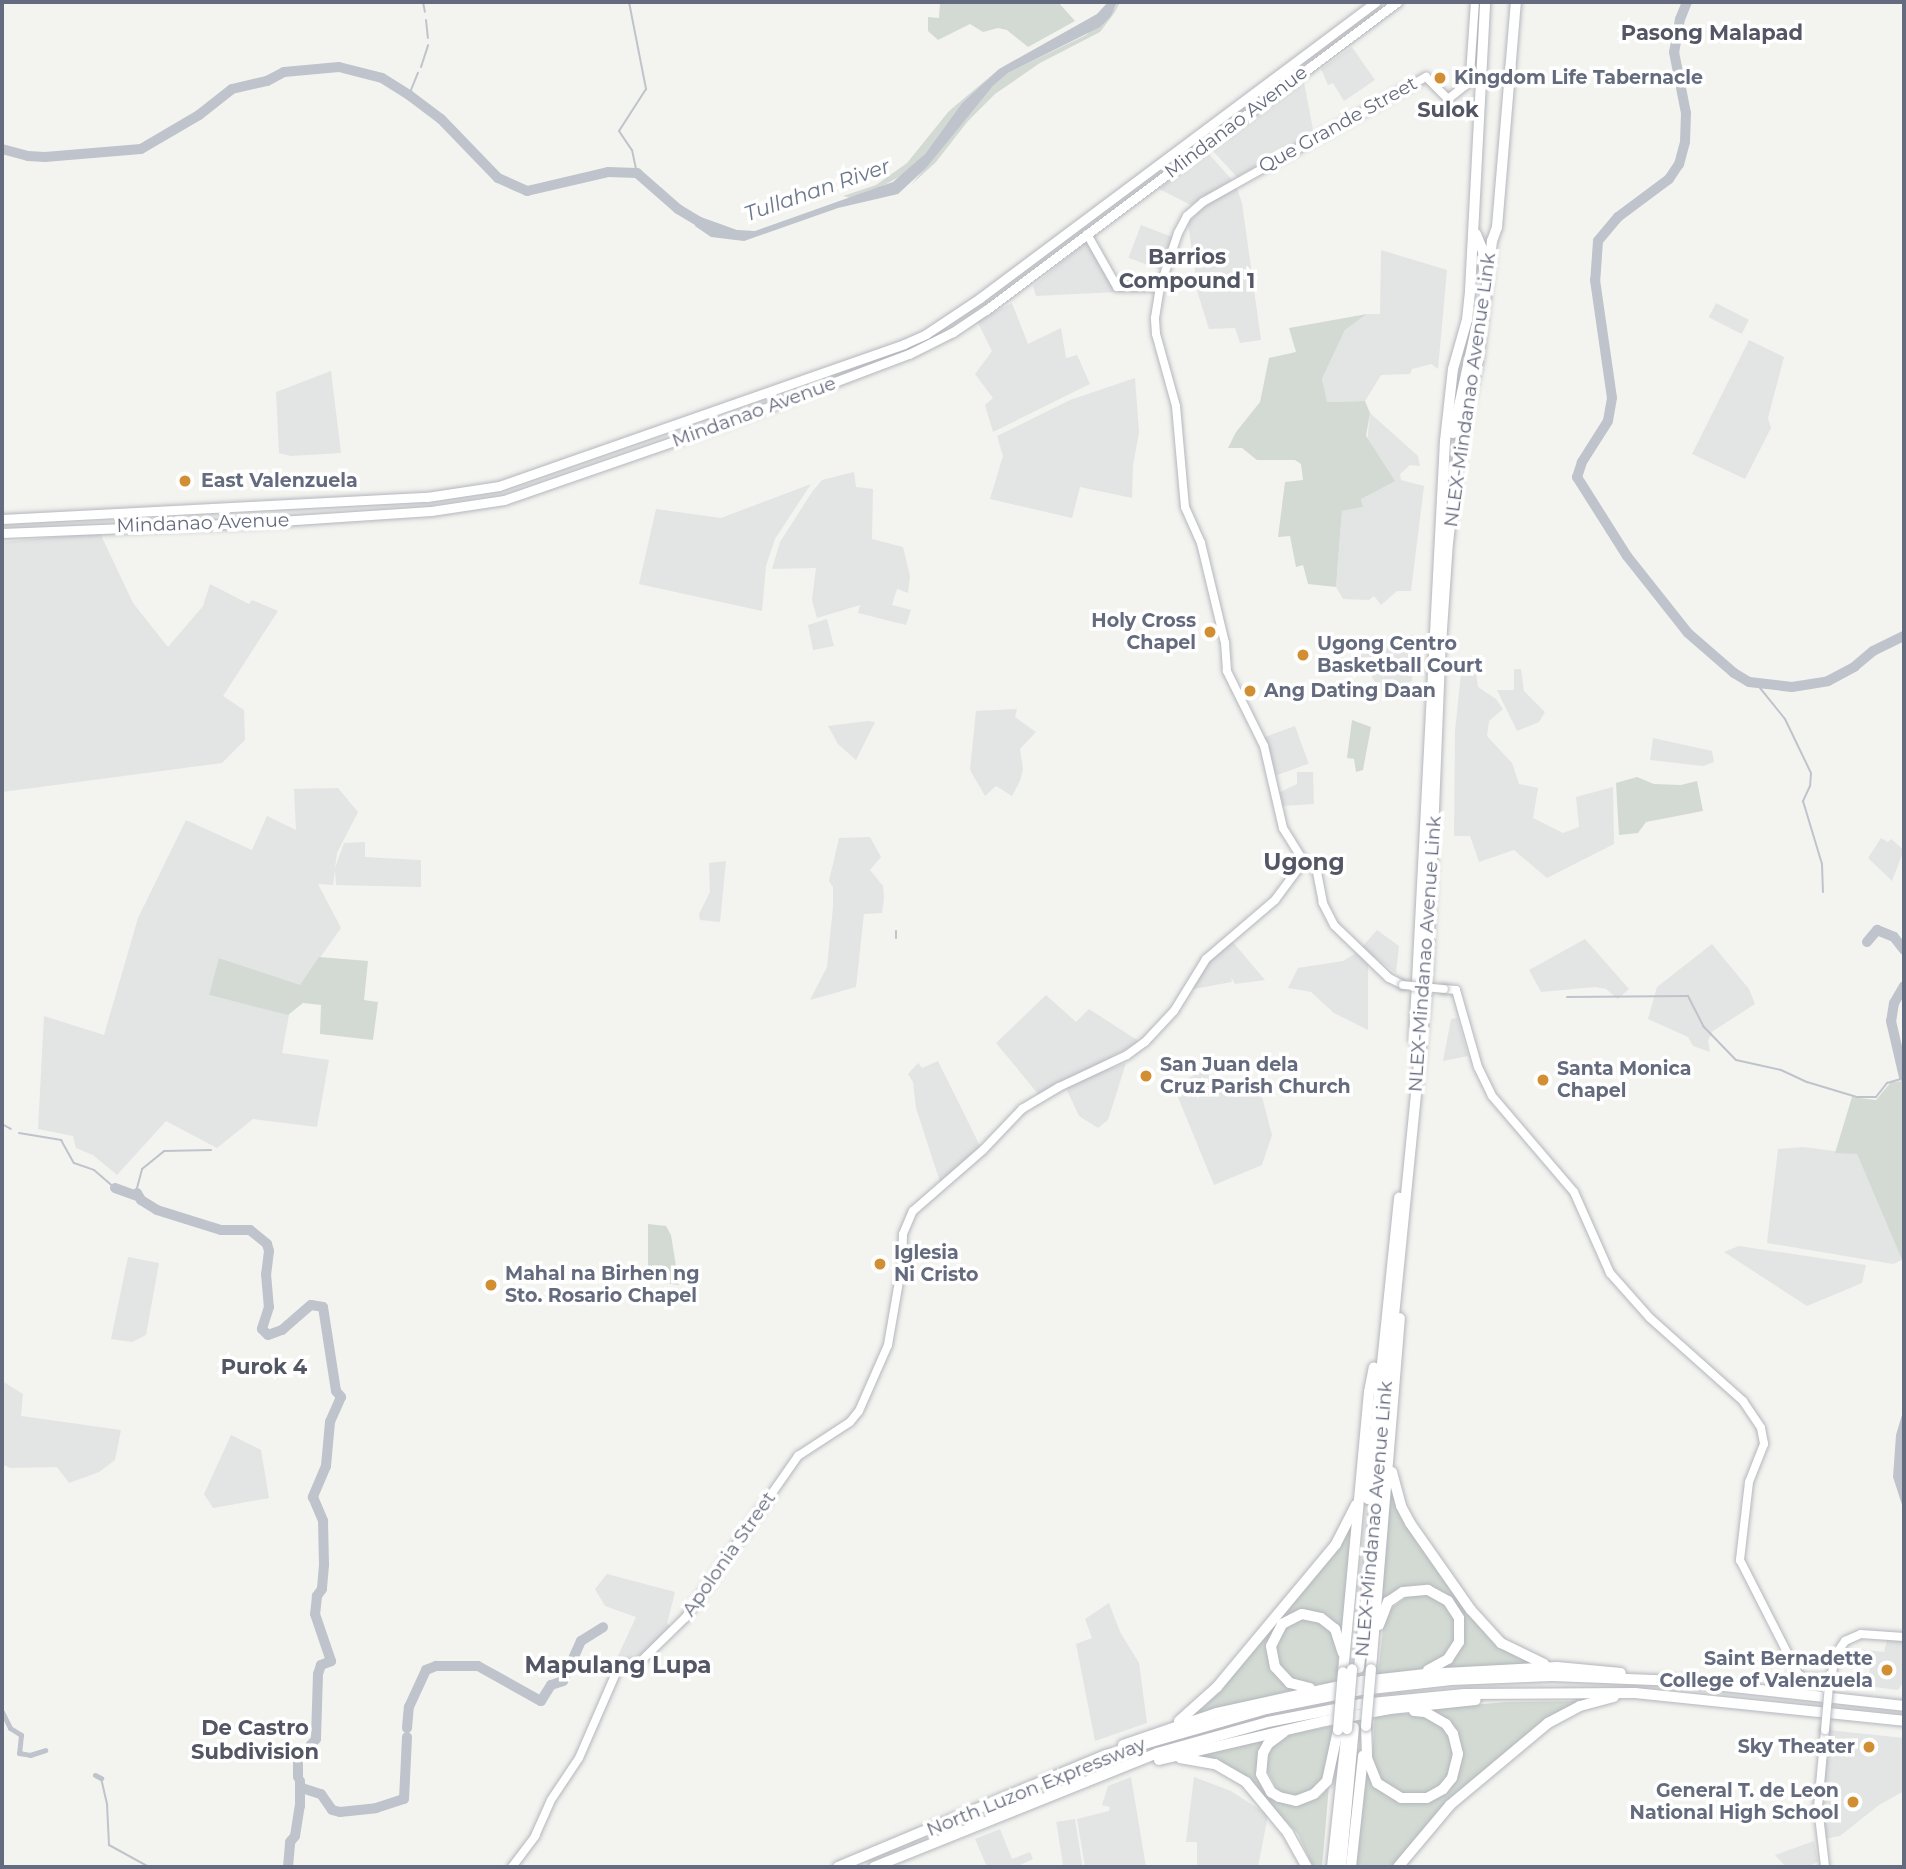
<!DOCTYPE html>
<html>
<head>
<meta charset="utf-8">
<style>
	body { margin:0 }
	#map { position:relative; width:1906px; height:1869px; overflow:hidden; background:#f3f4f0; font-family:Montserrat,sans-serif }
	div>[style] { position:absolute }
	.built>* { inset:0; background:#e3e4e4; transform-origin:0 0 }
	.green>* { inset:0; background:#d2dad3 }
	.water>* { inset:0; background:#bfc3cb }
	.stream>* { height:2px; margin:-1px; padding:0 1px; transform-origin:1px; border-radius:1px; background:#bfc3cb }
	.canal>* { height:5px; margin:-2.5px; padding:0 2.5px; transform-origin:2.5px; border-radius:2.5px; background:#bfc3cb }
	.river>* { height:10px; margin:-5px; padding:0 5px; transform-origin:5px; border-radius:5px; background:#bfc3cb }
	.roads { filter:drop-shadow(0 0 2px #b4b6bc) drop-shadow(0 0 2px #b4b6bc) }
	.secondary>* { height:8px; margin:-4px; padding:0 4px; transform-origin:4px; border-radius:4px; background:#fff }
	.primary>* { height:9px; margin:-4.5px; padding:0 4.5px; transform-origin:4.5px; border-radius:4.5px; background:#fff }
	.highway>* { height:10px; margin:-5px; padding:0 5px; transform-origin:5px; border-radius:5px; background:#fff }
	.bridges { filter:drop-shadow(0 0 2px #b4b6bc) drop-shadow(0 0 2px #b4b6bc) }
	.secondary-bridge>* { height:8px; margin:-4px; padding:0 4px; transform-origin:4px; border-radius:4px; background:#fff }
	.highway-bridge>* { height:10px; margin:-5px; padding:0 5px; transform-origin:5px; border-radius:5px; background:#fff }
	.dots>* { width:19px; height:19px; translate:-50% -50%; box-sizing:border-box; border:4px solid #fff; border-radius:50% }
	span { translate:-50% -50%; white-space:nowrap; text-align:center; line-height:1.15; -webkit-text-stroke:7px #fff; paint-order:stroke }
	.poi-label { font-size:19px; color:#656b7f; font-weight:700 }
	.left { translate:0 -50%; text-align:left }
	.right { translate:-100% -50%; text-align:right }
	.street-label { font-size:19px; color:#656b7f }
	.neighbourhood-label { font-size:21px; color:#535664; font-weight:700 }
	.water-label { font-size:21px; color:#6b778a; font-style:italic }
	.quarter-label { font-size:23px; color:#535664; font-weight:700 }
	.frame { position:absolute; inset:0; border:4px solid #656b7f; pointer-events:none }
</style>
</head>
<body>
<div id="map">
	<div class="built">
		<i style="clip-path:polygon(1352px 47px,1375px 80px,1344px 101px,1333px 83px,1328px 85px,1321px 69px)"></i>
		<i style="clip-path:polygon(1304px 82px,1314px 135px,1237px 177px,1212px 150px)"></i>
		<i style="clip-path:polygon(1208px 153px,1232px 180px,1191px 205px,1159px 189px)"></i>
		<i style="clip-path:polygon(1236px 186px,1242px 203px,1261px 340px,1240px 343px,1235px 328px,1209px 329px,1198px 294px,1188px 223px,1207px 203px)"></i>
		<i style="left:1141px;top:225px;width:34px;height:35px;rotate:21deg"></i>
		<i style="clip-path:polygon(1086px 242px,1117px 292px,1036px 296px,1033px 286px)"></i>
		<i style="clip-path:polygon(1381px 250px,1447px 270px,1438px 369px,1431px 364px,1412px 369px,1410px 374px,1381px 375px,1365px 401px,1326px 402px,1322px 379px,1345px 330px,1367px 314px,1380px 314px)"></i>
		<i style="clip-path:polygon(1012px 303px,1028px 344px,1061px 328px,1066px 358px,1077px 355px,1090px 384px,993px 432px,985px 405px,993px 398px,975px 374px,992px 351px,977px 321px)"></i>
		<i style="left:1716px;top:303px;width:37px;height:16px;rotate:27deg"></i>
		<i style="clip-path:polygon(1749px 340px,1784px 357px,1768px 418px,1771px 428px,1745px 479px,1692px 454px)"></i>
		<i style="clip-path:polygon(331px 371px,341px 453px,291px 456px,279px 453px,276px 392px)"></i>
		<i style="clip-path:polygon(1135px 378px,1139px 432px,1133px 466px,1132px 498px,1080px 487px,1072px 518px,990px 499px,1003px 456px,997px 436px,1070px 400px)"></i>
		<i style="clip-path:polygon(1370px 413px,1418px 456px,1420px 466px,1410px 465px,1400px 474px,1401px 480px,1424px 486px,1411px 591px,1397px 591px,1381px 605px,1374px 596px,1369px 600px,1343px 599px,1336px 587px,1342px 511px,1363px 507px,1361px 500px)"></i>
		<i style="clip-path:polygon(854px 472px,856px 487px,873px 489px,872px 539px,903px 547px,910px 576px,908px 593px,897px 589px,892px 605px,911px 610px,906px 625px,858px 613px,860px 605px,817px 618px,812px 600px,816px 568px,772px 569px,780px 542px,812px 492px,822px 480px)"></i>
		<i style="clip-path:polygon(811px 484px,775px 539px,766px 566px,762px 611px,639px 584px,656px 509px,721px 518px)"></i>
		<i style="clip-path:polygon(100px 533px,133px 603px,168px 647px,203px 606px,210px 584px,249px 604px,252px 600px,278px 611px,223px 696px,244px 710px,245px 740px,222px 763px,2px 792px,2px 542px)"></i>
		<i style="clip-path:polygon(827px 619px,834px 646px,813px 650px,808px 625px)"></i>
		<i style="clip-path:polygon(1414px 635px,1412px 681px,1403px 684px,1389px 697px,1380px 690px,1362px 661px,1355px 643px)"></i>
		<i style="clip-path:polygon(1514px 669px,1521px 669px,1524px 691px,1545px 712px,1539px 722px,1517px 731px,1497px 690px,1514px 690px)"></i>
		<i style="clip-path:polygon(1461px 673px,1476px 673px,1478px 687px,1496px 699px,1503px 709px,1489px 721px,1487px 736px,1512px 763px,1519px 784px,1538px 788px,1533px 818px,1563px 833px,1579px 827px,1576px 797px,1613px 787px,1614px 844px,1547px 878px,1514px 850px,1479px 862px,1470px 836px,1454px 836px,1455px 731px)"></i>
		<i style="clip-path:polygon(1017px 709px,1015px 717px,1036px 732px,1020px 749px,1023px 769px,1020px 781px,1012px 796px,996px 786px,985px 796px,970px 770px,976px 711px)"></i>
		<i style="clip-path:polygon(868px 721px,875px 722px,856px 760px,838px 744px,828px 726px)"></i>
		<i style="left:1295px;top:726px;width:40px;height:34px;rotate:70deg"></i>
		<i style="clip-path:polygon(1653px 738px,1712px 751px,1714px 762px,1703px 766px,1650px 760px)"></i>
		<i style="clip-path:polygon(1297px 772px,1313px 772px,1314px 804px,1282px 806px,1280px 792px,1297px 784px)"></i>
		<i style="clip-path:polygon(338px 788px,358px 812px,337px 853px,335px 868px,344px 843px,365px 842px,365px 857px,421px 860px,421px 887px,336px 885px,335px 870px,333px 885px,318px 884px,341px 928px,300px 986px,220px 958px,209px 995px,289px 1015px,282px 1053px,329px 1060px,317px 1127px,253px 1119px,217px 1148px,166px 1121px,117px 1175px,93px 1155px,76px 1148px,73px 1136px,38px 1129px,44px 1016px,104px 1035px,138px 918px,186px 820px,252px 850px,267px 816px,296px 830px,294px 789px)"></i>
		<i style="clip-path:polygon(870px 837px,881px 857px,870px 870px,883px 886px,884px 899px,882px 913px,864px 914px,856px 987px,810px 1000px,827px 967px,833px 907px,833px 887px,829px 881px,839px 838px)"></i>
		<i style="clip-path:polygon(1881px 838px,1888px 842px,1891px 839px,1904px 850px,1892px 881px,1868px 858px)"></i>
		<i style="clip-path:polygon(726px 861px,720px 922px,700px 920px,699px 914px,710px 892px,709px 863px)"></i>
		<i style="clip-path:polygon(1377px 930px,1399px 946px,1396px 973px,1362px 947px)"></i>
		<i style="clip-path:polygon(1585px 939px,1629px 989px,1618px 999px,1606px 989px,1595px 987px,1541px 992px,1529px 970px)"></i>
		<i style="clip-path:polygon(1232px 941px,1265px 980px,1235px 984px,1231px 977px,1232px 982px,1188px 990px,1207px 962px)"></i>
		<i style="clip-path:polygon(1712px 944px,1749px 989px,1755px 1004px,1713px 1031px,1708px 1040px,1710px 1052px,1693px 1046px,1688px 1037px,1648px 1019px,1657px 987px)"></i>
		<i style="clip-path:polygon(1356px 953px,1368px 964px,1368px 1030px,1334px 1013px,1311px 992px,1288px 988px,1298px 968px,1343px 961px)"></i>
		<i style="clip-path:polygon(1046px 995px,1076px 1022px,1089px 1009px,1140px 1042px,1039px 1095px,996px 1043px)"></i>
		<i style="clip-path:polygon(1457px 1018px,1468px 1056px,1443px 1061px,1451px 1019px)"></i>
		<i style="clip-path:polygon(938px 1061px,981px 1148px,940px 1182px,916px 1108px,913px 1082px,908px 1074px,918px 1063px,922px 1068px)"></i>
		<i style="clip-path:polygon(1126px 1063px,1108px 1120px,1098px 1128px,1079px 1116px,1065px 1086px)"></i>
		<i style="clip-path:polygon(1207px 1069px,1215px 1087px,1222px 1084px,1227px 1089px,1238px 1090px,1248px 1082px,1261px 1093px,1272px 1135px,1262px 1165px,1214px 1185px,1173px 1085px)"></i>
		<i style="clip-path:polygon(1803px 1147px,1857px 1154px,1902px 1260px,1893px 1264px,1767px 1243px,1778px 1149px)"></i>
		<i style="clip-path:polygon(1739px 1246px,1866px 1265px,1862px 1283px,1807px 1306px,1724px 1252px)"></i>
		<i style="clip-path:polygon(128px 1257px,159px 1263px,146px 1335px,132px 1342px,111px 1339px)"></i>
		<i style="clip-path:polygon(2px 1381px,23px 1394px,21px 1416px,121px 1430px,115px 1460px,99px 1472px,69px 1483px,57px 1467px,10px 1468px,2px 1464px)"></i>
		<i style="clip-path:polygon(231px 1435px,261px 1450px,269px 1498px,213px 1508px,204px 1494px)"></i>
		<i style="clip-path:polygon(607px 1574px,675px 1592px,667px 1624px,673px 1627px,638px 1662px,617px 1658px,636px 1617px,605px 1606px,595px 1589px)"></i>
		<i style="clip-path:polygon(1109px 1603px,1120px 1632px,1139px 1663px,1147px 1723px,1095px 1741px,1076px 1644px,1092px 1638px,1085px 1619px)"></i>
		<i style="clip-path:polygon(1887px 1640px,1904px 1641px,1904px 1681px,1898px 1690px,1867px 1686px,1871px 1660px,1857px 1658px,1858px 1649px,1884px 1652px)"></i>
		<i style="clip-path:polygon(1828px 1730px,1904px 1738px,1904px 1791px,1879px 1805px,1840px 1836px,1823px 1839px,1821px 1799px)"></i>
		<i style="clip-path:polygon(1131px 1777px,1146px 1867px,1085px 1867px,1077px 1819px,1109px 1811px,1110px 1807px,1102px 1805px,1108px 1786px)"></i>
		<i style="clip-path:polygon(1194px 1777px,1231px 1791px,1268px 1815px,1258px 1867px,1197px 1867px,1197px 1842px,1186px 1842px)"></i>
		<i style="left:1075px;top:1819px;width:49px;height:19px;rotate:81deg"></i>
		<i style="clip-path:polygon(1000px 1829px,1012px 1859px,1030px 1852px,1033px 1859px,1016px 1867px,987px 1867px,975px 1839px)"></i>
		<i style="clip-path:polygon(1814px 1841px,1818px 1862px,1807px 1867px,1786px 1867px,1775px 1855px)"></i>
	</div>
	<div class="green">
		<i style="clip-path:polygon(940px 2px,1058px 2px,1075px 21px,1028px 47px,1007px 30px,998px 28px,983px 32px,970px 24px,938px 40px,928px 31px,928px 17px,939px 18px)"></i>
		<i style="clip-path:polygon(1117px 2px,1120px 2px,1115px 12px,1100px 32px,1040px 63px,995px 94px,968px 121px,936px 162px,911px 185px,993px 86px,1008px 73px,1086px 35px,1115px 8px)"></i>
		<i style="clip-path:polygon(999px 69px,962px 103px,925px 154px,906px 173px,872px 192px,851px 198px,843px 196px,876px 185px,907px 163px,949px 111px)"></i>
		<i style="clip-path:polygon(1367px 314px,1345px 330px,1322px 379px,1327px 402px,1365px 401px,1370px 413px,1366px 436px,1395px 481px,1361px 499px,1363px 507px,1342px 511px,1336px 587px,1308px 584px,1303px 565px,1296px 567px,1290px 536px,1278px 537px,1285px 482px,1303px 480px,1301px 464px,1295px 460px,1257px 460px,1242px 448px,1228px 448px,1236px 432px,1260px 402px,1269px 358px,1296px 352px,1289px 328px)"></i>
		<i style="clip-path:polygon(1352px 720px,1371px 727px,1363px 770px,1356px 772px,1354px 759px,1347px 758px)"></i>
		<i style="clip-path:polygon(1637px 777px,1654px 784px,1681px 785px,1697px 781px,1703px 811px,1646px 822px,1638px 833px,1619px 835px,1616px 783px)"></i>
		<i style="clip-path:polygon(319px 957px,368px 961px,364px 1000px,378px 1002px,373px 1040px,320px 1034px,321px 1005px,303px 1003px,288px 1015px,209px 995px,219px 958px,300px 985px)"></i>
		<i style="clip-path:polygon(1904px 1081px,1904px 1259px,1902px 1260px,1857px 1154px,1835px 1153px,1852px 1097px,1876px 1100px,1891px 1082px)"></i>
		<i style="clip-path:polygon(648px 1224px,666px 1226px,671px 1235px,679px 1285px,648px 1281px)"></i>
		<i style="clip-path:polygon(1389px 1474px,1392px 1489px,1501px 1647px,1534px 1665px,1432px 1670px,1461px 1643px,1450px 1599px,1403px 1589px,1377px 1623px)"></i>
		<i style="clip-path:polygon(1358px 1508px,1345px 1651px,1336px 1628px,1296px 1614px,1269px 1652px,1299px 1688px,1188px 1720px,1208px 1703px,1312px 1576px)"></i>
		<i style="clip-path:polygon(1429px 1594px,1446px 1603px,1457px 1624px,1452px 1651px,1427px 1668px,1378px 1675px,1383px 1629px,1389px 1610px,1409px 1595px)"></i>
		<i style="clip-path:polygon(1302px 1617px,1329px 1626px,1339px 1652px,1337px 1682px,1314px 1685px,1286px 1677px,1281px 1672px,1274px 1651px,1283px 1626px)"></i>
		<i style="clip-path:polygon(1590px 1701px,1569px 1708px,1469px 1784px,1395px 1867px,1355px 1867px,1366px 1766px,1375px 1785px,1395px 1800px,1420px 1803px,1445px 1791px,1460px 1743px,1420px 1709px,1508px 1702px)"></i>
		<i style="clip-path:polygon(1400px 1713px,1423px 1715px,1444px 1727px,1454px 1747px,1450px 1776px,1430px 1794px,1409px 1797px,1382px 1783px,1372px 1759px,1375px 1716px)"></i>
		<i style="clip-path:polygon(1333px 1726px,1329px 1768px,1324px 1782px,1302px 1796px,1285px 1794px,1277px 1789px,1266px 1769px,1270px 1749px,1288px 1734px)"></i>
		<i style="clip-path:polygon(1278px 1734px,1268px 1743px,1264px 1787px,1302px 1804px,1320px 1797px,1329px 1786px,1322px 1867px,1313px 1867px,1298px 1834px,1245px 1777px,1217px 1761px,1194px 1754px)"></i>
	</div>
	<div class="water">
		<i style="clip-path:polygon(1108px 2px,1117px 2px,1111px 16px,1100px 27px,1008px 73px,993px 86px,926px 168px,898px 194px,838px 208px,744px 241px,711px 237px,695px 226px,698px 216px,737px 230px,755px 231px,893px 182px,925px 154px,962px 103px,999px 69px,1097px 14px)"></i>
		<i style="clip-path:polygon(1904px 1408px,1904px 1511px,1893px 1477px,1896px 1435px)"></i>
	</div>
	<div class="stream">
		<i style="left:423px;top:2px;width:10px;rotate:79deg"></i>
		<i style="left:629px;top:2px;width:89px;rotate:78.9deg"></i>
		<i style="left:646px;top:89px;width:50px;rotate:122.7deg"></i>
		<i style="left:619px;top:131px;width:23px;rotate:56deg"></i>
		<i style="left:632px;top:150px;width:24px;rotate:78deg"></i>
		<i style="left:426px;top:20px;width:18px;rotate:84deg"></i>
		<i style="left:421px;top:67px;width:23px;rotate:-72deg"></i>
		<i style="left:409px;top:95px;width:24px;rotate:-68deg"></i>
		<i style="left:1756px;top:683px;width:46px;rotate:51.1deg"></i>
		<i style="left:1785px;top:719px;width:60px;rotate:64.3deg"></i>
		<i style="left:1811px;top:773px;width:13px;rotate:94deg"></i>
		<i style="left:1810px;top:786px;width:17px;rotate:115deg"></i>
		<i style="left:1803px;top:801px;width:66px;rotate:73.2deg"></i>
		<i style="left:1822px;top:864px;width:28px;rotate:88deg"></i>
		<i style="left:896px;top:931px;width:7px;rotate:90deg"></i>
		<i style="left:1567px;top:997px;width:121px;rotate:-0.5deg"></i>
		<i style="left:1688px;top:996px;width:34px;rotate:63deg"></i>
		<i style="left:1703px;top:1026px;width:47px;rotate:45.9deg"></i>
		<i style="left:1736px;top:1060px;width:46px;rotate:12.5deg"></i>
		<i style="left:1781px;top:1070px;width:29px;rotate:25deg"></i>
		<i style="left:1807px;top:1082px;width:52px;rotate:16.7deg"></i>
		<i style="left:1857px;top:1097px;width:19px"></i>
		<i style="left:1876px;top:1097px;width:18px;rotate:-52deg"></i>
		<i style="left:1887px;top:1083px;width:18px;rotate:-16deg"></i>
		<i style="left:2px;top:1124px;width:10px;rotate:29deg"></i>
		<i style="left:19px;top:1133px;width:43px;rotate:9.5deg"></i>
		<i style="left:61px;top:1140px;width:26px;rotate:61deg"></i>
		<i style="left:74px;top:1163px;width:21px;rotate:19deg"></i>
		<i style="left:94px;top:1170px;width:28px;rotate:41deg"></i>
		<i style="left:137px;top:1188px;width:20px;rotate:-75deg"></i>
		<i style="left:142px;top:1169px;width:28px;rotate:-39deg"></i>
		<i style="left:164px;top:1151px;width:47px;rotate:-1.2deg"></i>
		<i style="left:101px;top:1778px;width:27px;rotate:77deg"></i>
		<i style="left:107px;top:1804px;width:41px;rotate:87.2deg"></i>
		<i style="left:109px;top:1845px;width:46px;rotate:28.8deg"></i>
	</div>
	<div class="canal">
		<i style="left:2px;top:1712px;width:18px;rotate:63deg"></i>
		<i style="left:10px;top:1728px;width:13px;rotate:32deg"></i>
		<i style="left:21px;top:1735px;width:18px;rotate:96deg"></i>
		<i style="left:19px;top:1753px;width:11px;rotate:10deg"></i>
		<i style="left:30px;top:1755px;width:16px;rotate:-18deg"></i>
		<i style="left:95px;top:1775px;width:7px;rotate:27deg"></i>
	</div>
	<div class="river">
		<i style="left:1687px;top:2px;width:18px;rotate:112deg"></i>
		<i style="left:1680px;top:19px;width:34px;rotate:100deg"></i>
		<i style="left:1674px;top:52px;width:62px;rotate:78.9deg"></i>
		<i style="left:1686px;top:113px;width:29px;rotate:92deg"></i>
		<i style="left:1685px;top:142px;width:23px;rotate:105deg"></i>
		<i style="left:1679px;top:164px;width:18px;rotate:124deg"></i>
		<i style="left:1669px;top:179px;width:64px;rotate:143.3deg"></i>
		<i style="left:1618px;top:217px;width:31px;rotate:130deg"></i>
		<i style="left:1598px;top:241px;width:39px;rotate:94deg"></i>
		<i style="left:1595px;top:280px;width:119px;rotate:81.8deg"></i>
		<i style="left:1612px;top:398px;width:23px;rotate:100deg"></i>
		<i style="left:1608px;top:421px;width:49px;rotate:122.4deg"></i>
		<i style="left:1582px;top:462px;width:16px;rotate:108deg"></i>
		<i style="left:1577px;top:477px;width:93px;rotate:57.7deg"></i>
		<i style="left:1627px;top:556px;width:98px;rotate:51.6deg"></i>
		<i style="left:1688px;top:633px;width:61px;rotate:41deg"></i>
		<i style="left:1734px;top:673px;width:17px;rotate:31deg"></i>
		<i style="left:1749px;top:682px;width:43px;rotate:6.6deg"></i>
		<i style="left:1792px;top:687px;width:36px;rotate:-9deg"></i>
		<i style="left:1828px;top:681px;width:30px;rotate:-28deg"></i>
		<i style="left:1854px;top:667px;width:25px;rotate:-40deg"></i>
		<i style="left:1873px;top:651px;width:34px;rotate:-26deg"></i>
		<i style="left:2px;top:149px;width:27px;rotate:15deg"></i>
		<i style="left:28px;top:156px;width:17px;rotate:3deg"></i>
		<i style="left:45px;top:157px;width:96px;rotate:-4.8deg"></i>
		<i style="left:141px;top:149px;width:67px;rotate:-30.4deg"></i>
		<i style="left:199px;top:115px;width:42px;rotate:-38.2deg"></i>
		<i style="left:232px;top:89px;width:36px;rotate:-13deg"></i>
		<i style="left:267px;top:81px;width:19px;rotate:-28deg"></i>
		<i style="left:284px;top:72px;width:55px;rotate:-5.2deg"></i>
		<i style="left:339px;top:67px;width:44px;rotate:14.3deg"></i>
		<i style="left:382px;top:78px;width:32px;rotate:32deg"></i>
		<i style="left:409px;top:95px;width:40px;rotate:37deg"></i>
		<i style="left:441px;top:119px;width:82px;rotate:46deg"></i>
		<i style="left:498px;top:178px;width:32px;rotate:24deg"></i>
		<i style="left:527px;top:191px;width:83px;rotate:-13.2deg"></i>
		<i style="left:608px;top:172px;width:29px;rotate:2deg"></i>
		<i style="left:637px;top:173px;width:55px;rotate:41.3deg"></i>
		<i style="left:678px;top:209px;width:33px;rotate:31deg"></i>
		<i style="left:1867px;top:942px;width:16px;rotate:-50deg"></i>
		<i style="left:1877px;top:930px;width:18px;rotate:22deg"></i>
		<i style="left:1894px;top:937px;width:16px;rotate:52deg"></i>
		<i style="left:1904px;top:986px;width:20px;rotate:120deg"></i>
		<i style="left:1894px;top:1003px;width:18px;rotate:99deg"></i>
		<i style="left:1891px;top:1021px;width:57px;rotate:76.9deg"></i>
		<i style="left:115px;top:1188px;width:23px;rotate:20deg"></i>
		<i style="left:137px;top:1193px;width:8px;rotate:60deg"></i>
		<i style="left:141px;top:1200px;width:19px;rotate:32deg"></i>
		<i style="left:157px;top:1210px;width:67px;rotate:17.4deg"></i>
		<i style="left:221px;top:1230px;width:29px"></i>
		<i style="left:250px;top:1230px;width:22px;rotate:39deg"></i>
		<i style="left:267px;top:1244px;width:7px;rotate:74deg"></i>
		<i style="left:269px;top:1251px;width:23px;rotate:97deg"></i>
		<i style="left:266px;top:1274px;width:33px;rotate:85deg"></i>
		<i style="left:269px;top:1307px;width:23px;rotate:108deg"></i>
		<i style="left:262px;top:1329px;width:8px;rotate:45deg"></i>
		<i style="left:268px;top:1335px;width:15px;rotate:-20deg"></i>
		<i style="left:282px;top:1330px;width:38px;rotate:-41deg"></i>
		<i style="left:311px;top:1305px;width:12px;rotate:9deg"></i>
		<i style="left:323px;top:1307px;width:85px;rotate:81.2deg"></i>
		<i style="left:336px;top:1391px;width:8px;rotate:50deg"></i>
		<i style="left:341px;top:1397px;width:27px;rotate:114deg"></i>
		<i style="left:330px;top:1422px;width:44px;rotate:95.2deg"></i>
		<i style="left:326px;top:1466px;width:34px;rotate:113deg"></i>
		<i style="left:313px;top:1497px;width:26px;rotate:67deg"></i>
		<i style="left:323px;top:1521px;width:44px;rotate:88.7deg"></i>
		<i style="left:324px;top:1565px;width:24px;rotate:95deg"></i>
		<i style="left:322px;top:1589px;width:9px;rotate:126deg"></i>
		<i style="left:317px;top:1596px;width:18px;rotate:96deg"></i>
		<i style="left:315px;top:1614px;width:50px;rotate:71.2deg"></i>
		<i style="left:331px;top:1661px;width:11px;rotate:158deg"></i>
		<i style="left:321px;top:1665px;width:9px;rotate:108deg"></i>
		<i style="left:318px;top:1674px;width:65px;rotate:91.8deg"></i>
		<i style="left:316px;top:1739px;width:28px;rotate:131deg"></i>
		<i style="left:298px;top:1760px;width:17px;rotate:90deg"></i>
		<i style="left:407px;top:1728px;width:21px;rotate:-85deg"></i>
		<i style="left:409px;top:1707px;width:41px;rotate:-65.3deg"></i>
		<i style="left:426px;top:1670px;width:11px;rotate:-22deg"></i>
		<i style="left:436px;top:1666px;width:42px"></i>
		<i style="left:478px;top:1666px;width:72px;rotate:29.1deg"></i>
		<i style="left:541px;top:1701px;width:19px;rotate:-58deg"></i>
		<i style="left:551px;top:1685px;width:13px;rotate:-18deg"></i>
		<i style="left:563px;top:1681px;width:44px;rotate:-65.8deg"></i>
		<i style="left:581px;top:1641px;width:26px;rotate:-32deg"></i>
		<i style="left:302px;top:1788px;width:20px;rotate:18deg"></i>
		<i style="left:321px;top:1794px;width:19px;rotate:55deg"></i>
		<i style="left:332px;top:1810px;width:8px;rotate:14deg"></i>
		<i style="left:340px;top:1812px;width:36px;rotate:-6deg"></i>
		<i style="left:376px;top:1808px;width:29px;rotate:-18deg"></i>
		<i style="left:404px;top:1799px;width:62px;rotate:-87.2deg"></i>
		<i style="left:288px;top:1867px;width:25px;rotate:-85deg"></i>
		<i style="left:290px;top:1842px;width:8px;rotate:-50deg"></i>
		<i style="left:295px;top:1836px;width:30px;rotate:-81deg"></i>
		<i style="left:300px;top:1806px;width:25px;rotate:-90deg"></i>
	</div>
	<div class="roads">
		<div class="secondary">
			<i style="left:1087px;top:234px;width:61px;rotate:60.5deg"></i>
			<i style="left:1117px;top:287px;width:43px"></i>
			<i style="left:1403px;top:985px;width:16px;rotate:-153deg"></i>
			<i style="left:1389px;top:978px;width:76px;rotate:-136.1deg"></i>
			<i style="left:1334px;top:925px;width:25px;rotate:-117deg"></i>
			<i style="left:1323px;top:903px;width:33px;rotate:-101deg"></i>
			<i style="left:1317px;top:871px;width:21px;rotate:-139deg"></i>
			<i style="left:1301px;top:857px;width:34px;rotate:-122deg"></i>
			<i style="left:1283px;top:828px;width:84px;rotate:-103deg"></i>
			<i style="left:1264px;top:746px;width:84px;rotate:-116.3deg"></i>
			<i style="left:1227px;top:671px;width:28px;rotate:-94deg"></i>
			<i style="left:1225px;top:643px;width:103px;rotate:-103.5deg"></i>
			<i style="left:1201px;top:543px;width:39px;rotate:-114deg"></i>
			<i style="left:1185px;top:507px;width:101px;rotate:-95.1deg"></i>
			<i style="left:1176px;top:406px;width:75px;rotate:-105.5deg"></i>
			<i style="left:1156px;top:334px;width:16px;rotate:-94deg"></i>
			<i style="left:1155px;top:318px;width:31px;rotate:-81deg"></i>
			<i style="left:1160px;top:287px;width:57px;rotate:-71.6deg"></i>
			<i style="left:1178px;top:233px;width:19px;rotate:-62deg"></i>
			<i style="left:1187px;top:216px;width:21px;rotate:-41deg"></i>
			<i style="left:1203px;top:202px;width:256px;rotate:-29.3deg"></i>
			<i style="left:1426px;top:77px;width:31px;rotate:45deg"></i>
			<i style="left:1448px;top:99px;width:23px;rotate:-38deg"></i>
			<i style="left:1466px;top:85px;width:11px;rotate:-68deg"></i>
			<i style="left:1470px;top:75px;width:73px;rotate:-86.1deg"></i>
			<i style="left:1444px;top:989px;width:12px;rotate:5deg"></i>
			<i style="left:1456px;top:990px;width:80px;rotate:74.1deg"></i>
			<i style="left:1478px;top:1067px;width:32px;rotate:64deg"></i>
			<i style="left:1492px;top:1096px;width:126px;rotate:49.5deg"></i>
			<i style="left:1574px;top:1192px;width:89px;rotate:66deg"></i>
			<i style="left:1610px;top:1273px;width:60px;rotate:48.4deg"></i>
			<i style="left:1650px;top:1318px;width:125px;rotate:41.7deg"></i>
			<i style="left:1743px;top:1401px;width:32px;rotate:56deg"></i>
			<i style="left:1761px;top:1428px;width:16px;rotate:79deg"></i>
			<i style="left:1764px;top:1444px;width:41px;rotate:111.5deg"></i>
			<i style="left:1749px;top:1482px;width:79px;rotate:96.6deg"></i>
			<i style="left:1740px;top:1560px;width:128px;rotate:63deg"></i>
			<i style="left:1798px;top:1674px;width:8px;rotate:30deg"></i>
			<i style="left:1805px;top:1678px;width:25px;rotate:2deg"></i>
			<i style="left:1830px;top:1682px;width:29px;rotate:-78deg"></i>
			<i style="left:1836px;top:1654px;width:16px;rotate:-55deg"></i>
			<i style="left:1845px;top:1641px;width:17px;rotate:-24deg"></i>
			<i style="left:1861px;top:1634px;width:43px;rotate:4deg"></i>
			<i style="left:1825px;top:1730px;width:77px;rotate:95.2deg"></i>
			<i style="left:1818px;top:1807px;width:60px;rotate:83.3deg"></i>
			<i style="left:512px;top:1867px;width:39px;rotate:-53deg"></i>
			<i style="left:535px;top:1836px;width:39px;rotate:-66deg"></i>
			<i style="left:551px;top:1800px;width:50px;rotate:-56.3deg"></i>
			<i style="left:579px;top:1758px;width:100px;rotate:-66.5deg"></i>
			<i style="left:619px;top:1666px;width:20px;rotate:-9deg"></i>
			<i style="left:639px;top:1663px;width:64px;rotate:-44.4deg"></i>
			<i style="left:685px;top:1618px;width:198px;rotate:-55.1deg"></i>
			<i style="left:798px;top:1456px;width:62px;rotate:-33.2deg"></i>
			<i style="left:850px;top:1422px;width:14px;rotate:-51deg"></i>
			<i style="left:859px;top:1411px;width:72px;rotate:-66.3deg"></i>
			<i style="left:888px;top:1345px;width:82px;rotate:-80.2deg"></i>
			<i style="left:902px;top:1264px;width:30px;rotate:-88deg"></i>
			<i style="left:903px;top:1234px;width:25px;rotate:-67deg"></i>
			<i style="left:913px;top:1211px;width:93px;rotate:-41.1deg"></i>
			<i style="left:983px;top:1150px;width:57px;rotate:-46.4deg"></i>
			<i style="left:1022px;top:1109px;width:43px;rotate:-30.7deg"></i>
			<i style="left:1059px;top:1087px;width:75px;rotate:-25.2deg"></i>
			<i style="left:1127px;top:1055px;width:22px;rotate:-36deg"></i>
			<i style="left:1145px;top:1042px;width:42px;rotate:-46.9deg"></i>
			<i style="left:1174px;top:1011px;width:61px;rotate:-58.4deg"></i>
			<i style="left:1206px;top:959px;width:91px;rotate:-40.5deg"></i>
			<i style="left:1275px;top:900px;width:49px;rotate:-53.4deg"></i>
		</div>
		<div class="primary">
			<i style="left:2px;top:519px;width:426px;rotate:-3deg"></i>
			<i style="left:427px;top:497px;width:73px;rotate:-8.7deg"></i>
			<i style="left:499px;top:486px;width:429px;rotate:-19.3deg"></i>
			<i style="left:904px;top:344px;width:24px;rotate:-24deg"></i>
			<i style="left:926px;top:334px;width:65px;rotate:-33.7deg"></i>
			<i style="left:980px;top:298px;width:494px;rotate:-36.8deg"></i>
			<i style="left:2px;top:533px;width:248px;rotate:-2.3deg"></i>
			<i style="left:250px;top:523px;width:181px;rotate:-3.8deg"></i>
			<i style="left:431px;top:511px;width:74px;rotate:-8.6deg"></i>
			<i style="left:504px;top:500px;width:226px;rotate:-19.1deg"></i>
			<i style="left:718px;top:426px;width:204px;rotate:-20.7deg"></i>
			<i style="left:909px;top:354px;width:49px;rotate:-26.6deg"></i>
			<i style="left:953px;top:332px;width:40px;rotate:-34deg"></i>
			<i style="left:986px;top:310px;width:514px;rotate:-36.85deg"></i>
		</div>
		<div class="highway">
			<i style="left:1476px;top:234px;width:18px;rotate:68deg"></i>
			<i style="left:1483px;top:251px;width:17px;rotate:87deg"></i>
			<i style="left:1453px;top:433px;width:120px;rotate:-77.5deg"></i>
			<i style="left:1414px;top:1040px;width:600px;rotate:-87.04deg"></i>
			<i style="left:1445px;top:441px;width:72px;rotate:-83.7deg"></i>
			<i style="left:1453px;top:369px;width:51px;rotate:-74.1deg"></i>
			<i style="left:1467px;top:320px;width:29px;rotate:-84deg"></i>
			<i style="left:1470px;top:291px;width:289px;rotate:-87deg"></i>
			<i style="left:1392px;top:1472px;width:35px;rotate:75deg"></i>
			<i style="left:1401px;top:1506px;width:19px;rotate:62deg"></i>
			<i style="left:1410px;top:1523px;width:106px;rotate:55deg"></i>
			<i style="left:1471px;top:1610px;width:45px;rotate:47.7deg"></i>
			<i style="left:1501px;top:1643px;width:48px;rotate:26deg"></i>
			<i style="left:1368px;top:1499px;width:303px;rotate:-84.1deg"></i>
			<i style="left:1379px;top:1625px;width:25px;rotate:-69deg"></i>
			<i style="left:1388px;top:1602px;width:18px;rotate:-34deg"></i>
			<i style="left:1403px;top:1592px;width:25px;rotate:-5deg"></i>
			<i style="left:1428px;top:1590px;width:23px;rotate:29deg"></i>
			<i style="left:1448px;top:1601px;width:20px;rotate:57deg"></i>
			<i style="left:1459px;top:1618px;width:24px;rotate:90deg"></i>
			<i style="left:1459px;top:1642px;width:20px;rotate:123deg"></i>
			<i style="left:1448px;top:1659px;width:23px;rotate:151deg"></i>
			<i style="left:1359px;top:1668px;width:688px;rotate:-84.33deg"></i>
			<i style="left:1427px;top:983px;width:324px;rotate:-87.7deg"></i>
			<i style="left:1440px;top:659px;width:116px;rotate:-86.1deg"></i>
			<i style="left:1448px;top:543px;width:95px;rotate:-83.3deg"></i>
			<i style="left:1459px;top:449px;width:91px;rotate:-77.9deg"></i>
			<i style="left:1478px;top:360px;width:120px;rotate:-83.3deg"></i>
			<i style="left:1492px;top:241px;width:15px;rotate:-70deg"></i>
			<i style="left:1497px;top:227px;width:226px;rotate:-85.2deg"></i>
			<i style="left:1371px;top:1669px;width:352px;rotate:-85.3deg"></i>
			<i style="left:1343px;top:1672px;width:281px;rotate:-84.7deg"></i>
			<i style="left:1369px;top:1392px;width:25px;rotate:-79deg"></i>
			<i style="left:1310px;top:1688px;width:21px;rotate:-166deg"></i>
			<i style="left:1290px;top:1683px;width:22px;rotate:-133deg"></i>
			<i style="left:1275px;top:1667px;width:21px;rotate:-101deg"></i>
			<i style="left:1271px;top:1646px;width:25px;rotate:-63deg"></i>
			<i style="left:1282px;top:1624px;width:22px;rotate:-27deg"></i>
			<i style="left:1302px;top:1614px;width:19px;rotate:12deg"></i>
			<i style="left:1321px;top:1618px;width:18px;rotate:38deg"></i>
			<i style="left:1335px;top:1629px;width:25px;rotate:72deg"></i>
			<i style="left:1179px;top:1721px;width:51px;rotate:-41.8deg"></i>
			<i style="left:1217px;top:1687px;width:186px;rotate:-50.2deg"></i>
			<i style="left:1336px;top:1544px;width:44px;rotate:-62.9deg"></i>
			<i style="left:1366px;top:1726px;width:32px;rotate:88deg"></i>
			<i style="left:1367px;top:1758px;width:27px;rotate:68deg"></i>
			<i style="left:1377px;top:1783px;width:28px;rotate:32deg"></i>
			<i style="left:1401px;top:1798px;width:26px"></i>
			<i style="left:1427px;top:1798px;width:18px;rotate:-29deg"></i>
			<i style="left:1443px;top:1789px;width:14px;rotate:-51deg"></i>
			<i style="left:1452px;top:1778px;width:25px;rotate:-76deg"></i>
			<i style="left:1458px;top:1754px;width:21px;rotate:-104deg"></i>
			<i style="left:1453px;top:1734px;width:12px;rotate:-125deg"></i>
			<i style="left:1446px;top:1724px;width:24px;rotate:-150deg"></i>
			<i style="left:1425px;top:1712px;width:11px;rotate:-175deg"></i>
			<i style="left:1284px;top:1732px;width:20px;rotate:143deg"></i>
			<i style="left:1268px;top:1744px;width:10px;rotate:119deg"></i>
			<i style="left:1263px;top:1753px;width:21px;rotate:95deg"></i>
			<i style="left:1261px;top:1774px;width:21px;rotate:61deg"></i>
			<i style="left:1271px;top:1792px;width:9px;rotate:32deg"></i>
			<i style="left:1279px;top:1797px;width:17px;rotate:13deg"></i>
			<i style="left:1296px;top:1801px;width:19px;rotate:-21deg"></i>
			<i style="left:1314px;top:1794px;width:18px;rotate:-45deg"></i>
			<i style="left:1327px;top:1781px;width:52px;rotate:-77.8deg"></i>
			<i style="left:1123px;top:1745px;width:99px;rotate:-18.8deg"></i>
			<i style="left:1217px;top:1713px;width:149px;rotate:-12.4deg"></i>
			<i style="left:1363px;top:1681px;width:63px;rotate:-6.3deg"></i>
			<i style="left:1426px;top:1674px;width:131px;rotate:-3.1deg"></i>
			<i style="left:1557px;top:1667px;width:64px;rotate:5.4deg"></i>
			<i style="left:1180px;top:1758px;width:36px;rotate:10deg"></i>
			<i style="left:1215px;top:1764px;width:36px;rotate:30deg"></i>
			<i style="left:1246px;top:1782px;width:66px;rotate:50.5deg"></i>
			<i style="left:1288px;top:1833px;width:39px;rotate:61deg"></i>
			<i style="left:1159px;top:1760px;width:171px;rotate:-13.2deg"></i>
			<i style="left:1325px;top:1721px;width:66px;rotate:-10.5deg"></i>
			<i style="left:1390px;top:1709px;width:86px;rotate:-6deg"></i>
			<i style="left:838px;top:1867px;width:290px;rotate:-22.7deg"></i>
			<i style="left:1106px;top:1755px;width:166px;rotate:-16deg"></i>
			<i style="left:1266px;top:1709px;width:98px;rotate:-11.2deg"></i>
			<i style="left:1362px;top:1690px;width:90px;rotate:-6.4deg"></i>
			<i style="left:1451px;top:1680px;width:101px;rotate:-2.3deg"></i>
			<i style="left:1552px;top:1676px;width:127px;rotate:2.3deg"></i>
			<i style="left:1679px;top:1681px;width:226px;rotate:6.3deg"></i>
			<i style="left:874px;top:1867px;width:305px;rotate:-21.9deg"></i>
			<i style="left:1157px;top:1753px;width:115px;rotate:-15.6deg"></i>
			<i style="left:1268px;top:1722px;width:95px;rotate:-11deg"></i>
			<i style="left:1361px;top:1704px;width:104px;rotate:-5.5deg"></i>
			<i style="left:1465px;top:1694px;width:170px;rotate:-0.3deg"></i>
			<i style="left:1635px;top:1693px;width:270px;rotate:5.9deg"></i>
			<i style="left:1332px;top:1867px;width:139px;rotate:-83.8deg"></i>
			<i style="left:1341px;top:1867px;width:140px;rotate:-84.7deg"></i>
			<i style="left:1351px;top:1867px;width:112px;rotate:-83.8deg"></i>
			<i style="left:1398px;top:1867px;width:81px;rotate:-50deg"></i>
			<i style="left:1450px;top:1805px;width:128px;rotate:-39.9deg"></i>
			<i style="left:1548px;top:1723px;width:36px;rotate:-28deg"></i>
			<i style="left:1580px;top:1706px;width:35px;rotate:-15deg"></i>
		</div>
	</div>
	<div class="bridges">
		<div class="secondary-bridge">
			<i style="left:1403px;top:985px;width:41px;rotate:5.6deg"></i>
			<i style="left:1825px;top:1730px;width:45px;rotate:-84.9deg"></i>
		</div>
		<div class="highway-bridge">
			<i style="left:1366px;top:1726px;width:57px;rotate:-85deg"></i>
			<i style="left:1347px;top:1729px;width:60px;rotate:-85.2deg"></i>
			<i style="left:1338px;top:1730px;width:58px;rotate:-85.1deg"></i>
		</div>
	</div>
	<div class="dots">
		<i style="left:1440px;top:78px;background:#d28e32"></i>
		<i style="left:185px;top:481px;background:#d28e32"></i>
		<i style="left:1210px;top:632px;background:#d28e32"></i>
		<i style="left:1303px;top:655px;background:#d28e32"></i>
		<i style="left:1250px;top:691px;background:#d28e32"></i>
		<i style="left:1146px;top:1076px;background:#d28e32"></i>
		<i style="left:1543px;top:1080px;background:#d28e32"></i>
		<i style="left:880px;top:1264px;background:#d28e32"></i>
		<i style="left:491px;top:1285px;background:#d28e32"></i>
		<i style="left:1887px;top:1670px;background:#d28e32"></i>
		<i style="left:1869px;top:1747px;background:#d28e32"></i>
		<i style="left:1853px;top:1802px;background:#d28e32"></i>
	</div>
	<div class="poi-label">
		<span class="left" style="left:1454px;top:78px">Kingdom Life Tabernacle</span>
		<span class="left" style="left:201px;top:481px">East Valenzuela</span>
		<span class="right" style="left:1196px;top:632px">Holy Cross<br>Chapel</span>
		<span class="left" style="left:1317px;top:655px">Ugong Centro<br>Basketball Court</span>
		<span class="left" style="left:1264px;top:691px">Ang Dating Daan</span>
		<span class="left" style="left:1160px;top:1076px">San Juan dela<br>Cruz Parish Church</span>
		<span class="left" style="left:1557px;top:1080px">Santa Monica<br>Chapel</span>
		<span class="left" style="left:894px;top:1264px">Iglesia<br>Ni Cristo</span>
		<span class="left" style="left:505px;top:1285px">Mahal na Birhen ng<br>Sto. Rosario Chapel</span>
		<span class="right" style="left:1873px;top:1670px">Saint Bernadette<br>College of Valenzuela</span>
		<span class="right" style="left:1855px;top:1747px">Sky Theater</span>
		<span class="right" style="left:1839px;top:1802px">General T. de Leon<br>National High School</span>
	</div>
	<div class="street-label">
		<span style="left:1236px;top:122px;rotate:-37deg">Mindanao Avenue</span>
		<span style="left:1338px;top:125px;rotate:-29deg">Que Grande Street</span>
		<span style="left:1470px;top:390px;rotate:-82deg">NLEX-Mindanao Avenue Link</span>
		<span style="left:754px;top:412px;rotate:-20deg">Mindanao Avenue</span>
		<span style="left:203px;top:523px;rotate:-2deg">Mindanao Avenue</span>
		<span style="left:1425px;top:954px;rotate:-86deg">NLEX-Mindanao Avenue Link</span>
		<span style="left:1374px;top:1519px;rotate:-85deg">NLEX-Mindanao Avenue Link</span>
		<span style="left:729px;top:1554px;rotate:-55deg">Apolonia Street</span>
		<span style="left:1036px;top:1787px;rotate:-22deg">North Luzon Expressway</span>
	</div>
	<div class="neighbourhood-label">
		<span style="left:1712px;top:33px">Pasong Malapad</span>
		<span style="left:1448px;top:110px">Sulok</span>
		<span style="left:1187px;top:269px">Barrios<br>Compound 1</span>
		<span style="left:264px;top:1367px">Purok 4</span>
		<span style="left:255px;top:1740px">De Castro<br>Subdivision</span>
	</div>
	<div class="water-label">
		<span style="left:817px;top:190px;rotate:-19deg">Tullahan River</span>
	</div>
	<div class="quarter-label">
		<span style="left:1304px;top:862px">Ugong</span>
		<span style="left:618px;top:1665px">Mapulang Lupa</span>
	</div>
	<div class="frame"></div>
</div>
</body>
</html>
